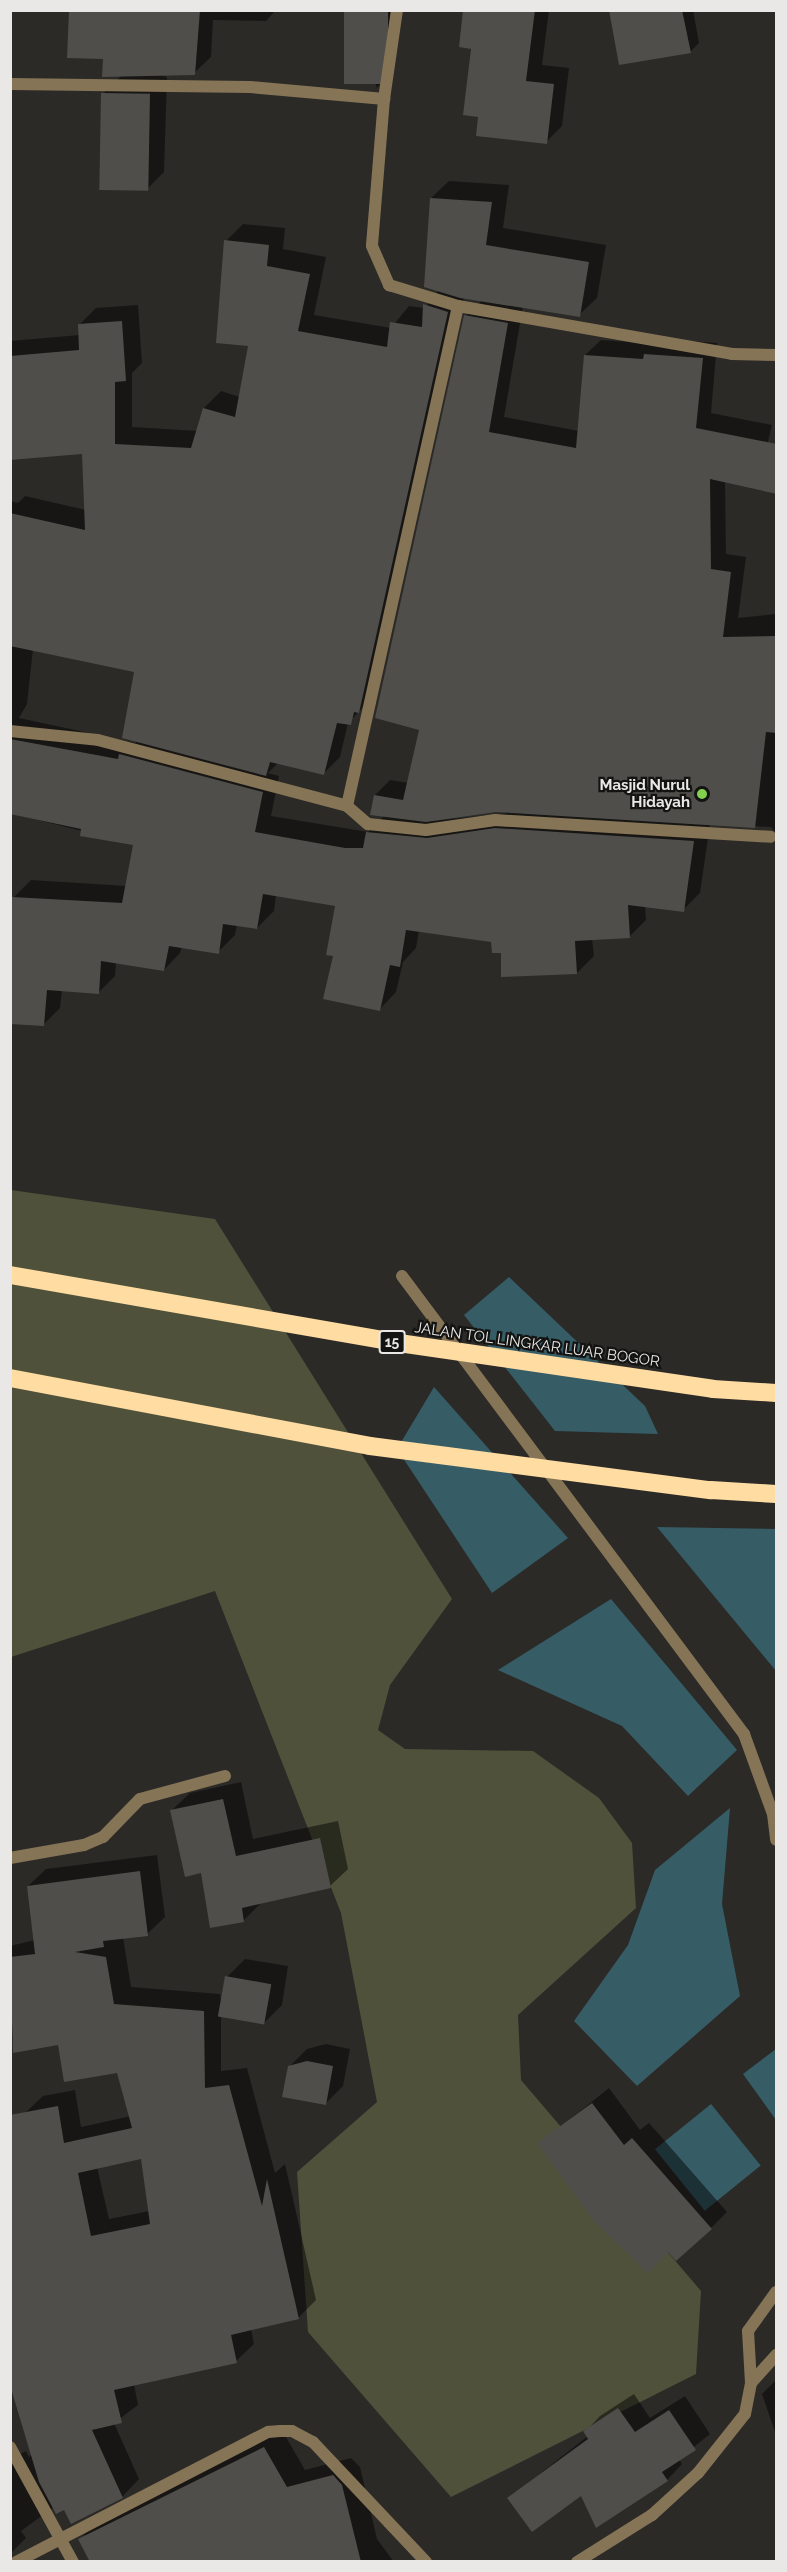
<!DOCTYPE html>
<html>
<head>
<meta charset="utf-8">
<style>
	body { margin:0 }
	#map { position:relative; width:787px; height:2572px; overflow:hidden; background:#2b2a27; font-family:Raleway,sans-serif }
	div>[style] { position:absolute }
	.green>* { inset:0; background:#4f513b }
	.water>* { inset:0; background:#365c66; transform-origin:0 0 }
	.shadow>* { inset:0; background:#0007 }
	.building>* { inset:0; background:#4f4e4a; transform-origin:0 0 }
	.lane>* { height:12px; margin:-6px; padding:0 6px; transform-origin:6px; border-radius:6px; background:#857456 }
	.street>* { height:12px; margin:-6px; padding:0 6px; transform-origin:6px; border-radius:6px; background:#857456 }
	.highway-bridge>* { height:18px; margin:-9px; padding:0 9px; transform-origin:9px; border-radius:9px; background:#ffdca1 }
	.dots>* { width:16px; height:16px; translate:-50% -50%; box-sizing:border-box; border:3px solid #131311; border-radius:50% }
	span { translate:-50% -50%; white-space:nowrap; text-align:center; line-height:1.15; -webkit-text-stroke:4.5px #131311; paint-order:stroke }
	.shield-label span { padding:2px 4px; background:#131311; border:2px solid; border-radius:4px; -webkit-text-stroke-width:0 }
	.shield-label { font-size:14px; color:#e9e8e6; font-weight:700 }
	.poi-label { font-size:15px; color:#e9e8e6; font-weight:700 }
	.right { translate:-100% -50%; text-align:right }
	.street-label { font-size:15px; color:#e9e8e6 }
	.frame { position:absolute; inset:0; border:12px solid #e9e8e6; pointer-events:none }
</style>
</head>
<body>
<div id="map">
	<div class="green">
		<i style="clip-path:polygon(11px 1190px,215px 1219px,452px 1599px,390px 1685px,378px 1730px,405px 1749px,533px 1751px,599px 1798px,632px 1843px,636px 1908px,518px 2015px,521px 2080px,701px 2291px,696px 2374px,451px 2497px,308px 2332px,297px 2172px,377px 2102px,341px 1913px,215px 1591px,11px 1657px)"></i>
	</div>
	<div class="water">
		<i style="clip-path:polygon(509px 1277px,645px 1406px,658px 1434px,555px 1431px,464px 1315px)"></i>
		<i style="clip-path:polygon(434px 1387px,568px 1538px,492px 1593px,397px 1449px)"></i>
		<i style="clip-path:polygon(657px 1527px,776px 1529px,776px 1671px)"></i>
		<i style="clip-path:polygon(611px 1599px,737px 1750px,688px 1796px,622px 1726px,498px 1670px)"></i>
		<i style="clip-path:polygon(730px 1808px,722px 1904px,740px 1996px,637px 2086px,574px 2021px,628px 1945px,655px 1870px)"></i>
		<i style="clip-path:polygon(776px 2049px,776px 2120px,743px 2074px)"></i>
		<i style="left:711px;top:2104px;width:79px;height:72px;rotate:51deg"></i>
	</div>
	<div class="shadow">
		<i style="clip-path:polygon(70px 10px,276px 10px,266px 21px,213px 20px,211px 57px,194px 73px,157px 74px,167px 77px,164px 172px,146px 190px,103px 94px,122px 75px)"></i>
		<i style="clip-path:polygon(346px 10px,400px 10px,393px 71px,377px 88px)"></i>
		<i style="clip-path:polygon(465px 10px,549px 10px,542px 65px,569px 68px,562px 126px,546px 142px,480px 115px)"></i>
		<i style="clip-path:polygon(636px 10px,693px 10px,699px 43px,690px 52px)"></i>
		<i style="clip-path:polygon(evenodd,449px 181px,509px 185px,503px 228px,606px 245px,597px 298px,579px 315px,523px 306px,504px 417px,579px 431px,585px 355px,601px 340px,655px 344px,660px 339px,717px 343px,711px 413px,772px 425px,761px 470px,725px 481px,726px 554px,746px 557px,738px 618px,776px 614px,776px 833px,771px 827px,710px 824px,700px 893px,683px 910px,645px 905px,646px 920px,629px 937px,592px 939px,594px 956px,577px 973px,503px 951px,493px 941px,419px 930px,416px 948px,403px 962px,396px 992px,380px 1009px,334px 954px,336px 905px,276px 895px,274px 911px,257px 928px,237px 925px,235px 935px,218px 952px,182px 946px,180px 953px,164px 970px,116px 962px,115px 976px,98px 993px,62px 990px,60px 1008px,43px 1025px,10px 1022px,14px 897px,31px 880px,127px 886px,134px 844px,10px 813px,10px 501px,18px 503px,25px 496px,86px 510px,84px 452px,10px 459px,10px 341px,80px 335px,79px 325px,96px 308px,138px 305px,142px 363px,132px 373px,132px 427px,198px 431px,204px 408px,221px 391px,240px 397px,249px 345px,226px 241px,243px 224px,285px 228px,283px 249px,326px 257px,314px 315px,391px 328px,409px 306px,425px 308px,439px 290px,431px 198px,449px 181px,464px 297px,482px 300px,466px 316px,421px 729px,409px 783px,390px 780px,375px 795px,385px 815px,368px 832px,271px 816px,279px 776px,268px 773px,278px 763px,323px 774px,340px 757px,348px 723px,375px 695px,464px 297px,449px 181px,33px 649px,136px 671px,136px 743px,19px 718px,27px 704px,33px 649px,449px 181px,495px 810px,509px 813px,431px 821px,495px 810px)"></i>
		<i style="clip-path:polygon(241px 1782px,253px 1839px,338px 1821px,348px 1869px,330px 1886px,261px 1903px,243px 1921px,172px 1810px,190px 1793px)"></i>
		<i style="clip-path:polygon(evenodd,157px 1855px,165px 1917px,147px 1934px,123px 1937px,131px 1987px,220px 1994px,222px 2006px,227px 1977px,245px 1959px,288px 1966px,282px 2005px,264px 2023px,221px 2016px,221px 2071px,247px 2068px,275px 2173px,285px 2164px,316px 2300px,298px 2318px,251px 2329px,254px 2344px,236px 2361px,134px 2384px,138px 2405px,114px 2423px,139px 2479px,122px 2497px,54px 2507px,21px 2531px,26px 2538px,10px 2554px,10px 2459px,26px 2451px,29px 2457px,32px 2454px,25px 2113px,43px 2096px,75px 2090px,81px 2127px,131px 2116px,119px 2071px,59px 2043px,15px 2051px,10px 2031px,10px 1946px,35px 1940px,28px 1886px,46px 1869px,157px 1855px,142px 2157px,150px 2211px,109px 2219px,97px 2167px,142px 2157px)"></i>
		<i style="clip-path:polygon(326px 2044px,350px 2049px,343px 2086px,326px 2103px,289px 2067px,307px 2049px)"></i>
		<i style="clip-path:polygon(609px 2088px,640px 2130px,649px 2123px,727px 2212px,711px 2228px,539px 2144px)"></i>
		<i style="clip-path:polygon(776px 2380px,776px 2435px,762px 2394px)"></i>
		<i style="clip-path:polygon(634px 2394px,650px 2418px,685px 2396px,710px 2434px,679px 2459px,682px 2464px,667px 2480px,581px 2494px,509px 2498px,588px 2436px,585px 2432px,600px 2416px)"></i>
		<i style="clip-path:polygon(282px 2430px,305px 2470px,351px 2458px,360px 2467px,377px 2539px,394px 2562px,91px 2562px,91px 2534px,83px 2536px,98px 2521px)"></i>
	</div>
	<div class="building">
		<i style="clip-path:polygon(69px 10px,200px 10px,195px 75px,102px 77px,103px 59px,67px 58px)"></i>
		<i style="left:344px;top:10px;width:44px;height:74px"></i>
		<i style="clip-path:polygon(463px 10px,535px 10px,526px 81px,554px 84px,547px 144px,476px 136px,478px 117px,463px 115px,471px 49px,459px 47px)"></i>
		<i style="clip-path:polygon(609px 10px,682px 10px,691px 53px,619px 65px)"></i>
		<i style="left:101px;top:93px;width:49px;height:97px;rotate:1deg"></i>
		<i style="clip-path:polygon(430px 198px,492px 202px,486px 245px,589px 262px,580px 317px,460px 298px,424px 287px)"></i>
		<i style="clip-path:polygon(224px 240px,269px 245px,267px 266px,310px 274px,298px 331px,387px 347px,390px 322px,422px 327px,423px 304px,448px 312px,359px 713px,354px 712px,351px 725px,337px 723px,324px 775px,270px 762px,266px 776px,122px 738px,134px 672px,10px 646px,10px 513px,85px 530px,82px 454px,10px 460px,10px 356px,79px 350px,78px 324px,122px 321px,126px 381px,115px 382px,115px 444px,191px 448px,203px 408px,235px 417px,248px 346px,216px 343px)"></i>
		<i style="clip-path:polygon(464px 315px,508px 323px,489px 432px,576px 448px,584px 355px,643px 359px,644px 354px,703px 358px,696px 428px,777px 444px,777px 494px,710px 479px,711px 569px,731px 572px,723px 637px,777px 636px,777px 733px,766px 732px,755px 828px,496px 812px,426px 822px,370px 815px,374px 795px,403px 800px,419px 730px,375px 718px)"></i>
		<i style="clip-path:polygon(10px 739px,118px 759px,119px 754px,263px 792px,255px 832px,345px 848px,363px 848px,366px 832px,427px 838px,495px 828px,694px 841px,684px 912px,628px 905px,630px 938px,575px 941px,577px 974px,501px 977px,501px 953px,492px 953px,491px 942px,406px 930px,400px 967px,390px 965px,380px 1011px,323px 999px,333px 956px,326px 955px,335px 906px,263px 894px,257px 929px,223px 924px,219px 954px,169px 946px,164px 971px,101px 961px,99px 994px,47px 990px,44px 1026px,10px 1024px,12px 897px,122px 903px,133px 845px,80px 836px,81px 829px,10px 814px)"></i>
		<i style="clip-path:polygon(223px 1799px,236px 1856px,320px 1838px,331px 1888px,242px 1908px,244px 1922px,210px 1928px,201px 1873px,185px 1877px,170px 1810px)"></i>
		<i style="clip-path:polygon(evenodd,140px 1871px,148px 1936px,103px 1941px,104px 1947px,75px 1952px,106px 1957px,114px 2004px,204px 2011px,205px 2088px,229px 2085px,262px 2206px,267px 2179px,299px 2319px,231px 2335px,237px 2363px,114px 2390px,122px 2423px,92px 2430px,123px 2498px,71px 2524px,64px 2510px,56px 2514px,39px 2482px,10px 2385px,10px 2115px,58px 2106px,64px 2143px,132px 2128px,117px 2073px,64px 2082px,58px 2045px,13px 2053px,10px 1957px,35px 1954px,27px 1886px,140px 1871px,141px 2159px,150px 2224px,91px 2236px,78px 2173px,141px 2159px)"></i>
		<i style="left:225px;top:1976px;width:47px;height:41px;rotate:10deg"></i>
		<i style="clip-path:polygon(307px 2061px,333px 2066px,326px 2105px,282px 2097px,288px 2066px)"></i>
		<i style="clip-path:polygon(592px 2103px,624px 2145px,632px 2138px,712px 2229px,676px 2261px,668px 2252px,648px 2273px,595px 2222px,537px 2143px)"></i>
		<i style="clip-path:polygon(618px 2408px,635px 2432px,669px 2410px,696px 2450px,662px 2472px,668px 2481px,596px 2528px,581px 2496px,532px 2532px,507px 2498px,588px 2439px,583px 2431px)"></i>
		<i style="clip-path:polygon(264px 2447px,287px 2487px,333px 2475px,342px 2485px,361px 2562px,90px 2562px,78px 2539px)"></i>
	</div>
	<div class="lane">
		<i style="left:402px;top:1276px;width:572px;rotate:53.25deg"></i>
		<i style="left:744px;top:1734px;width:85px;rotate:70.1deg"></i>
		<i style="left:773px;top:1814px;width:26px;rotate:83deg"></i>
		<i style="left:751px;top:2383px;width:52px;rotate:-93.3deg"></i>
		<i style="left:748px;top:2331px;width:48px;rotate:-54.3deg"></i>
	</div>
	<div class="street">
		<i style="left:397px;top:10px;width:90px;rotate:98.3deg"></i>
		<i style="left:384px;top:99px;width:147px;rotate:94.7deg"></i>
		<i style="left:372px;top:246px;width:43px;rotate:66.4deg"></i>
		<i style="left:389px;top:285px;width:72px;rotate:16.9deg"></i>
		<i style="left:458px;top:306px;width:278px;rotate:9.9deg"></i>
		<i style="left:732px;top:354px;width:44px;rotate:1.3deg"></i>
		<i style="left:10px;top:84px;width:240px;rotate:0.7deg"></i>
		<i style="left:250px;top:87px;width:135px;rotate:5.1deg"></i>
		<i style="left:10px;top:731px;width:88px;rotate:5.8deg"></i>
		<i style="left:98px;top:740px;width:258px;rotate:14.8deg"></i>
		<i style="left:347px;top:806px;width:28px;rotate:41deg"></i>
		<i style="left:368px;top:824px;width:58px;rotate:5.9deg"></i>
		<i style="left:426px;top:830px;width:70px;rotate:-8.2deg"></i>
		<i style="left:495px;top:820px;width:276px;rotate:3.5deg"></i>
		<i style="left:347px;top:806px;width:512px;rotate:-77.48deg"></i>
		<i style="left:10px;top:1858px;width:75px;rotate:-10deg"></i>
		<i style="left:84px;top:1845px;width:21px;rotate:-23deg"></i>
		<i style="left:103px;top:1837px;width:53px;rotate:-45.8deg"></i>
		<i style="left:140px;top:1799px;width:88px;rotate:-15.1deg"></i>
		<i style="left:10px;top:2447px;width:131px;rotate:61.3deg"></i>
		<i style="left:16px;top:2562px;width:284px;rotate:-27.3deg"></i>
		<i style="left:268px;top:2432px;width:12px;rotate:-5deg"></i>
		<i style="left:280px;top:2431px;width:12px"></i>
		<i style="left:292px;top:2431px;width:24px;rotate:28deg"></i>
		<i style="left:313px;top:2442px;width:165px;rotate:46.7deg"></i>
		<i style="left:577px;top:2562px;width:89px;rotate:-32.1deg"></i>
		<i style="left:652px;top:2515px;width:62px;rotate:-42.4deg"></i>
		<i style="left:698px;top:2473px;width:75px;rotate:-51.5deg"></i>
		<i style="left:745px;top:2414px;width:32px;rotate:-79deg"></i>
		<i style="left:751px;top:2383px;width:38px;rotate:-48deg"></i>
	</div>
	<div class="highway-bridge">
		<i style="left:10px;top:1275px;width:388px;rotate:9.9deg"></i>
		<i style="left:392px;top:1342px;width:324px;rotate:8.3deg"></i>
		<i style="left:713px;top:1389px;width:63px;rotate:3.6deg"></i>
		<i style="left:10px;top:1378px;width:366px;rotate:10.7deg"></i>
		<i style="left:370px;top:1446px;width:344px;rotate:7.4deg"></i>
		<i style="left:711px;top:1490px;width:65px;rotate:3.5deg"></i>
	</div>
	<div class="dots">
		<i style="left:702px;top:794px;background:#83d04e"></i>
	</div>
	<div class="shield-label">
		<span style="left:392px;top:1342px">15</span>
	</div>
	<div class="poi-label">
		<span class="right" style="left:690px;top:794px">Masjid Nurul<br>Hidayah</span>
	</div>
	<div class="street-label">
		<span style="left:537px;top:1345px;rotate:8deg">JALAN TOL LINGKAR LUAR BOGOR</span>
	</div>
	<div class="frame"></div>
</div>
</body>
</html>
